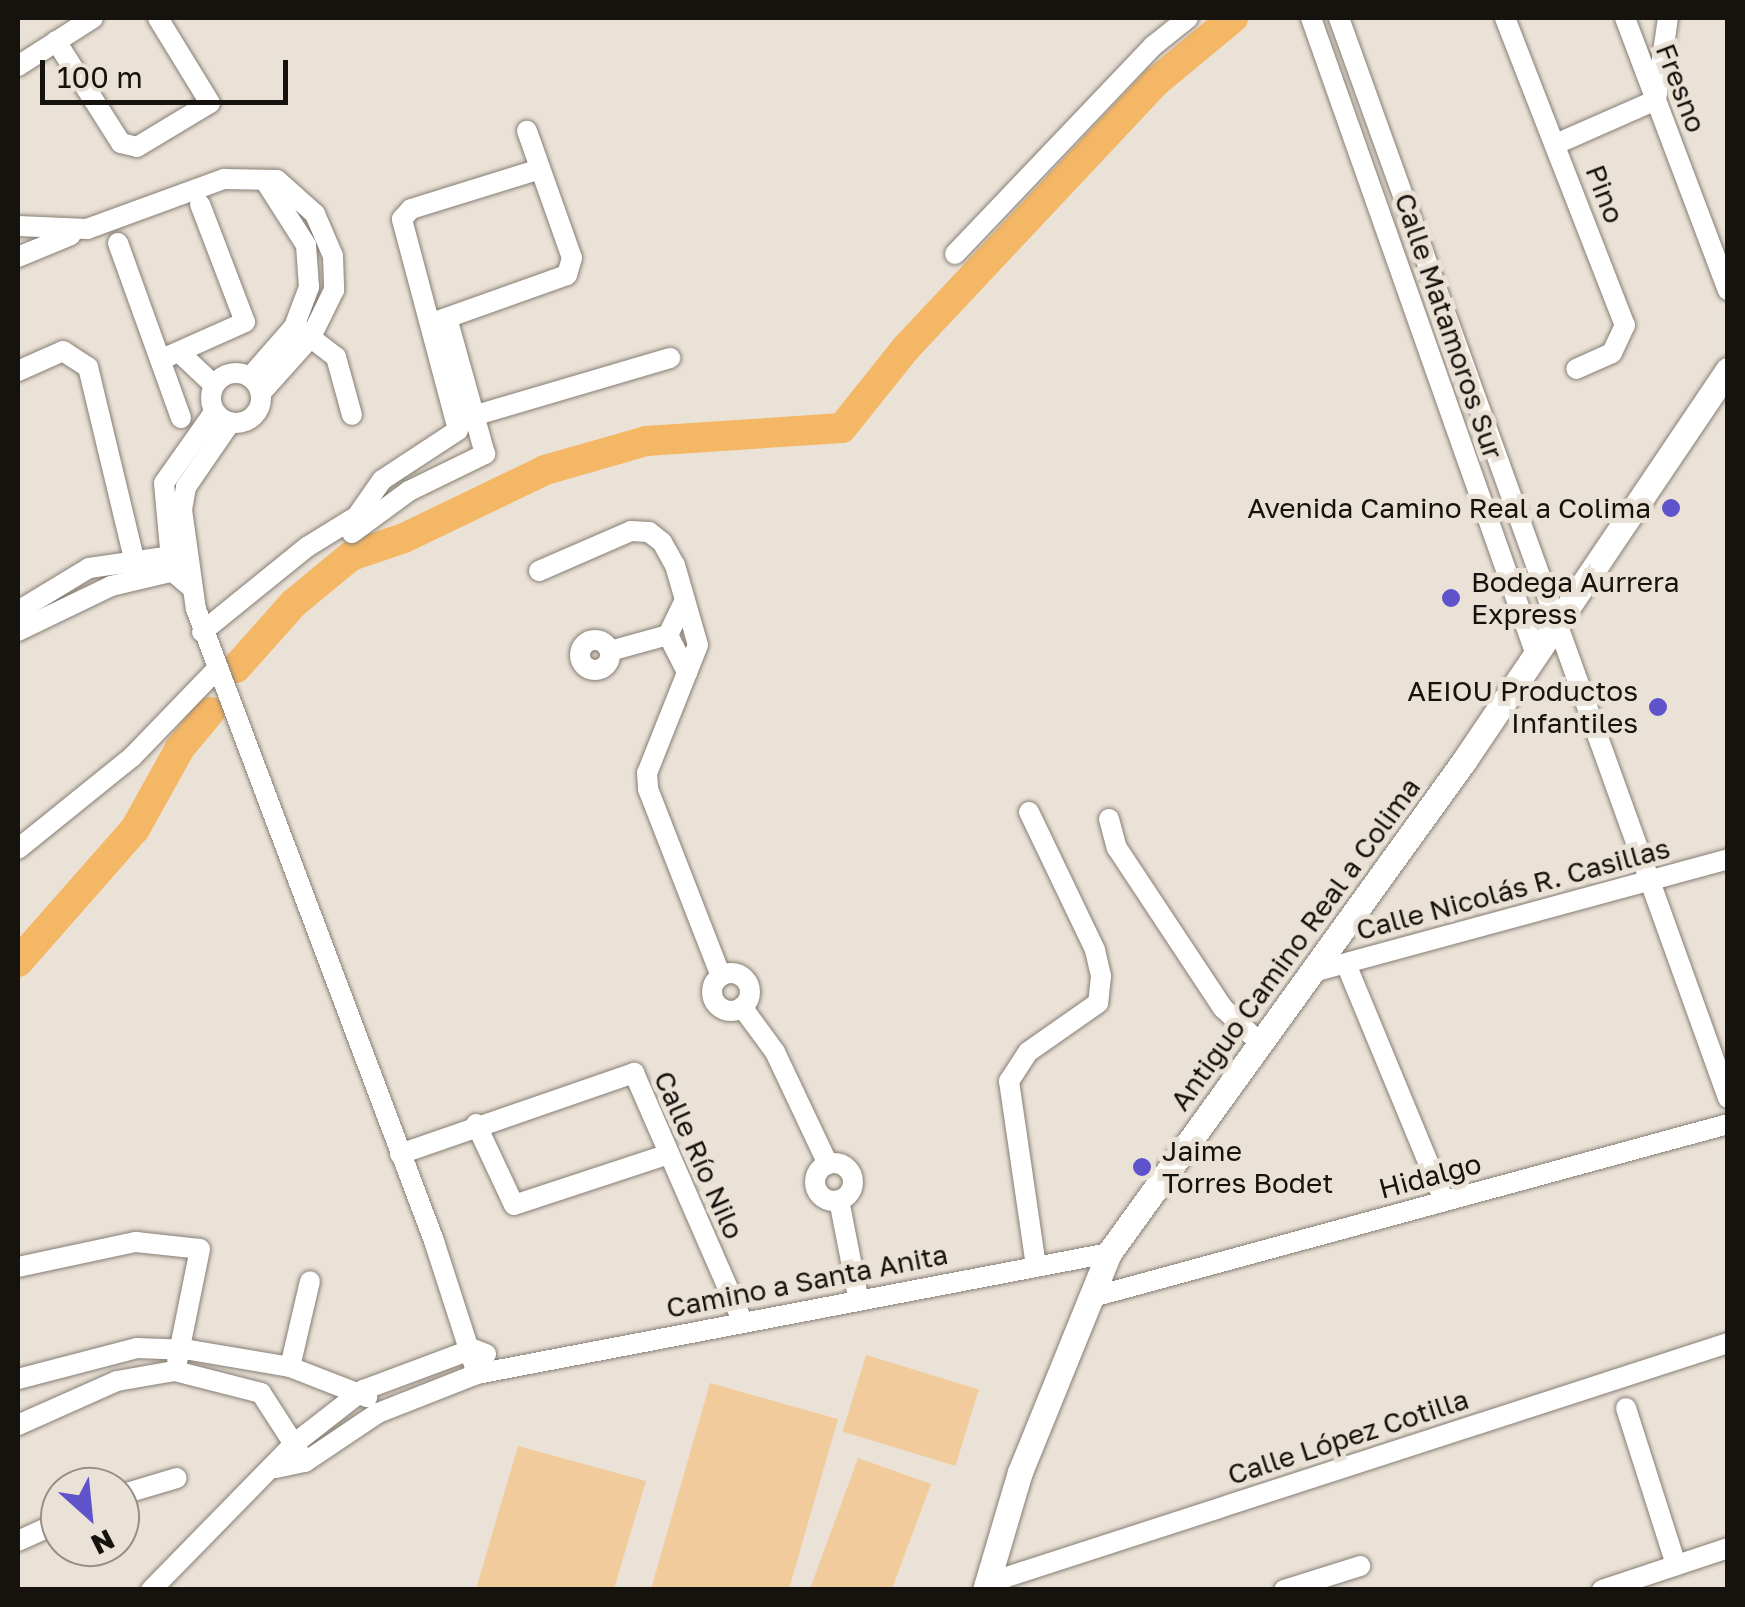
<!DOCTYPE html>
<html>
<head>
<meta charset="utf-8">
<style>
	body { margin:0 }
	#map { position:relative; width:1745px; height:1607px; overflow:hidden; background:#ebe2d7; font-family:"Golos Text",sans-serif }
	div>[style] { position:absolute }
	.green>* { inset:0; background:#f1cb9c; transform-origin:0 0 }
	.river>* { height:30px; margin:-15px; padding:0 15px; transform-origin:15px; border-radius:15px; background:#f4b765 }
	.roads { filter:drop-shadow(0 0 2px #867d74) drop-shadow(0 0 2px #867d74) }
	.minor>* { height:20px; margin:-10px; padding:0 10px; transform-origin:10px; border-radius:10px; background:#fff }
	.minor>.ring { margin:-10px; padding:0; box-sizing:content-box; background:none; border:20px solid #fff; border-radius:50% }
	.major>* { height:25px; margin:-12.5px; padding:0 12.5px; transform-origin:12.5px; border-radius:12.5px; background:#fff }
	.dots>* { width:28px; height:28px; translate:-50% -50%; box-sizing:border-box; border:5px solid #ebe2d7; border-radius:50% }
	span { translate:-50% -50%; white-space:nowrap; text-align:center; line-height:1.15; -webkit-text-stroke:10px #ebe2d7; paint-order:stroke }
	.street-label { font-size:28px; color:#16130f }
	.poi-label { font-size:28px; color:#16130f }
	.right { translate:-100% -50%; text-align:right }
	.left { translate:0 -50%; text-align:left }
	.frame { position:absolute; inset:0; border:20px solid #16130f; pointer-events:none }
	.north { position:absolute; left:40px; top:1467px; width:100px; height:100px; box-sizing:border-box; background:#ebe2d7; border:2px solid #968f87; border-radius:50%; rotate:153deg; font-size:28px; font-weight:700; line-height:40px; text-align:center; color:#16130f }
	.north::after { content:''; display:block; margin:auto; width:35px; height:45px; background:#5f53cb; clip-path:polygon(50% 0,100% 100%,50% 72%,0 100%) }
	.scale { position:absolute; left:40px; top:60px; width:248px; height:45px; box-sizing:border-box; border:5px solid #16130f; border-top:0; padding-left:12px; font-size:30px; line-height:35px; white-space:nowrap; color:#16130f; -webkit-text-stroke:8px #ebe2d7; paint-order:stroke }
</style>
</head>
<body>
<div id="map">
	<div class="green">
		<i style="left:866px;top:1355px;width:118px;height:80px;rotate:17deg"></i>
		<i style="clip-path:polygon(710px 1383px,838px 1419px,789px 1589px,651px 1589px)"></i>
		<i style="clip-path:polygon(518px 1446px,646px 1481px,614px 1589px,476px 1589px)"></i>
		<i style="clip-path:polygon(858px 1458px,931px 1484px,892px 1589px,810px 1589px)"></i>
	</div>
	<div class="river">
		<i style="left:236px;top:668px;width:87px;rotate:-48.3deg"></i>
		<i style="left:294px;top:603px;width:74px;rotate:-39.5deg"></i>
		<i style="left:351px;top:556px;width:56px;rotate:-18.8deg"></i>
		<i style="left:404px;top:538px;width:157px;rotate:-25.7deg"></i>
		<i style="left:545px;top:470px;width:105px;rotate:-16deg"></i>
		<i style="left:646px;top:441px;width:196px;rotate:-3.8deg"></i>
		<i style="left:842px;top:428px;width:101px;rotate:-51.4deg"></i>
		<i style="left:905px;top:349px;width:368px;rotate:-46.8deg"></i>
		<i style="left:1157px;top:81px;width:99px;rotate:-39.7deg"></i>
		<i style="left:18px;top:962px;width:177px;rotate:-48.7deg"></i>
		<i style="left:135px;top:829px;width:93px;rotate:-60.9deg"></i>
		<i style="left:180px;top:748px;width:47px;rotate:-50.2deg"></i>
	</div>
	<div class="roads">
		<div class="minor">
			<i style="left:1311px;top:18px;width:672px;rotate:70.54deg"></i>
			<i style="left:1339px;top:18px;width:1148px;rotate:70.19deg"></i>
			<i style="left:1505px;top:18px;width:330px;rotate:68.7deg"></i>
			<i style="left:1625px;top:325px;width:31px;rotate:115deg"></i>
			<i style="left:1612px;top:353px;width:39px;rotate:156deg"></i>
			<i style="left:1625px;top:18px;width:291px;rotate:69.3deg"></i>
			<i style="left:56px;top:41px;width:121px;rotate:57.5deg"></i>
			<i style="left:121px;top:143px;width:16px;rotate:14deg"></i>
			<i style="left:137px;top:147px;width:85px;rotate:-31.1deg"></i>
			<i style="left:210px;top:103px;width:100px;rotate:-121.5deg"></i>
			<i style="left:18px;top:66px;width:89px;rotate:-32.6deg"></i>
			<i style="left:1556px;top:144px;width:109px;rotate:-23.7deg"></i>
			<i style="left:1656px;top:100px;width:83px;rotate:-81.7deg"></i>
			<i style="left:18px;top:226px;width:69px;rotate:2.5deg"></i>
			<i style="left:87px;top:229px;width:146px;rotate:-20.1deg"></i>
			<i style="left:224px;top:179px;width:53px;rotate:1.1deg"></i>
			<i style="left:277px;top:180px;width:51px;rotate:41.8deg"></i>
			<i style="left:315px;top:214px;width:46px;rotate:66.8deg"></i>
			<i style="left:333px;top:256px;width:34px;rotate:88deg"></i>
			<i style="left:334px;top:290px;width:52px;rotate:116.1deg"></i>
			<i style="left:311px;top:337px;width:75px;rotate:131.8deg"></i>
			<i style="left:118px;top:243px;width:186px;rotate:70.2deg"></i>
			<i style="left:955px;top:254px;width:287px;rotate:-46.4deg"></i>
			<i style="left:1153px;top:46px;width:45px;rotate:-38.7deg"></i>
			<i style="left:18px;top:257px;width:57px;rotate:-22.5deg"></i>
			<i style="left:435px;top:322px;width:140px;rotate:-19.6deg"></i>
			<i style="left:567px;top:275px;width:18px;rotate:-74deg"></i>
			<i style="left:572px;top:258px;width:135px;rotate:-109.5deg"></i>
			<i style="left:302px;top:331px;width:43px;rotate:37.4deg"></i>
			<i style="left:336px;top:357px;width:60px;rotate:74.6deg"></i>
			<i style="left:180px;top:353px;width:47px;rotate:43.3deg"></i>
			<i style="left:160px;top:360px;width:93px;rotate:-24.1deg"></i>
			<i style="left:245px;top:322px;width:126px;rotate:-110.9deg"></i>
			<i style="left:18px;top:371px;width:49px;rotate:-24deg"></i>
			<i style="left:63px;top:351px;width:30px;rotate:33deg"></i>
			<i style="left:88px;top:367px;width:197px;rotate:76.5deg"></i>
			<i class="ring" style="left:211px;top:373px;width:30px;height:30px"></i>
			<i style="left:250px;top:377px;width:67px;rotate:-48.7deg"></i>
			<i style="left:294px;top:327px;width:43px;rotate:-69.4deg"></i>
			<i style="left:309px;top:287px;width:42px;rotate:-94.1deg"></i>
			<i style="left:306px;top:245px;width:76px;rotate:-122.6deg"></i>
			<i style="left:466px;top:418px;width:213px;rotate:-16.4deg"></i>
			<i style="left:230px;top:423px;width:78px;rotate:124.5deg"></i>
			<i style="left:186px;top:487px;width:23px;rotate:100deg"></i>
			<i style="left:182px;top:510px;width:100px;rotate:82deg"></i>
			<i style="left:196px;top:609px;width:675px;rotate:69.36deg"></i>
			<i style="left:434px;top:1241px;width:140px;rotate:72.1deg"></i>
			<i style="left:352px;top:533px;width:71px;rotate:-36.4deg"></i>
			<i style="left:409px;top:491px;width:85px;rotate:-26deg"></i>
			<i style="left:485px;top:454px;width:141px;rotate:-105.6deg"></i>
			<i style="left:539px;top:571px;width:100px;rotate:-23.5deg"></i>
			<i style="left:631px;top:531px;width:18px;rotate:3deg"></i>
			<i style="left:649px;top:532px;width:16px;rotate:38deg"></i>
			<i style="left:662px;top:542px;width:26px;rotate:61deg"></i>
			<i style="left:675px;top:565px;width:83px;rotate:74deg"></i>
			<i style="left:698px;top:645px;width:138px;rotate:111.7deg"></i>
			<i style="left:647px;top:773px;width:16px;rotate:86deg"></i>
			<i style="left:648px;top:789px;width:201px;rotate:68.7deg"></i>
			<i style="left:191px;top:587px;width:25px;rotate:-140deg"></i>
			<i style="left:172px;top:571px;width:88px;rotate:-95.2deg"></i>
			<i style="left:164px;top:483px;width:87px;rotate:-54.8deg"></i>
			<i style="left:685px;top:600px;width:39px;rotate:116deg"></i>
			<i style="left:668px;top:635px;width:42px;rotate:62.8deg"></i>
			<i style="left:18px;top:611px;width:83px;rotate:-31.2deg"></i>
			<i style="left:89px;top:568px;width:91px;rotate:-8.2deg"></i>
			<i style="left:18px;top:631px;width:103px;rotate:-25.8deg"></i>
			<i style="left:111px;top:586px;width:74px;rotate:-13.3deg"></i>
			<i style="left:202px;top:632px;width:135px;rotate:-39deg"></i>
			<i style="left:307px;top:547px;width:59px;rotate:-31.8deg"></i>
			<i style="left:357px;top:516px;width:44px;rotate:-55.2deg"></i>
			<i style="left:382px;top:480px;width:91px;rotate:-33.3deg"></i>
			<i style="left:458px;top:430px;width:218px;rotate:-104.9deg"></i>
			<i style="left:402px;top:219px;width:13px;rotate:-48deg"></i>
			<i style="left:411px;top:209px;width:135px;rotate:-17.2deg"></i>
			<i class="ring" style="left:580px;top:640px;width:10px;height:10px"></i>
			<i style="left:610px;top:651px;width:60px;rotate:-15.4deg"></i>
			<i style="left:1029px;top:812px;width:153px;rotate:64.4deg"></i>
			<i style="left:1095px;top:950px;width:27px;rotate:77deg"></i>
			<i style="left:1101px;top:976px;width:27px;rotate:96deg"></i>
			<i style="left:1098px;top:1003px;width:85px;rotate:145deg"></i>
			<i style="left:1028px;top:1052px;width:35px;rotate:123deg"></i>
			<i style="left:1009px;top:1081px;width:187px;rotate:81.7deg"></i>
			<i style="left:1109px;top:819px;width:30px;rotate:75deg"></i>
			<i style="left:1117px;top:848px;width:192px;rotate:56.5deg"></i>
			<i style="left:1223px;top:1008px;width:52px;rotate:43.5deg"></i>
			<i style="left:18px;top:849px;width:146px;rotate:-38.9deg"></i>
			<i style="left:132px;top:757px;width:121px;rotate:-46deg"></i>
			<i style="left:1346px;top:964px;width:256px;rotate:67.5deg"></i>
			<i style="left:1313px;top:972px;width:430px;rotate:-15.2deg"></i>
			<i class="ring" style="left:712px;top:973px;width:18px;height:18px"></i>
			<i style="left:742px;top:1007px;width:56px;rotate:53.7deg"></i>
			<i style="left:775px;top:1052px;width:124px;rotate:64.7deg"></i>
			<i style="left:476px;top:1124px;width:89px;rotate:64.9deg"></i>
			<i style="left:514px;top:1205px;width:163px;rotate:-18.2deg"></i>
			<i style="left:400px;top:1154px;width:248px;rotate:-19.1deg"></i>
			<i style="left:634px;top:1073px;width:272px;rotate:66.4deg"></i>
			<i class="ring" style="left:815px;top:1163px;width:18px;height:18px"></i>
			<i style="left:839px;top:1200px;width:99px;rotate:78.9deg"></i>
			<i style="left:18px;top:1267px;width:121px;rotate:-12deg"></i>
			<i style="left:136px;top:1242px;width:64px;rotate:6.2deg"></i>
			<i style="left:200px;top:1249px;width:115px;rotate:101.5deg"></i>
			<i style="left:1089px;top:1298px;width:662px;rotate:-15.23deg"></i>
			<i style="left:290px;top:1367px;width:88px;rotate:-76.9deg"></i>
			<i style="left:18px;top:1379px;width:123px;rotate:-14.6deg"></i>
			<i style="left:137px;top:1348px;width:53px;rotate:2.2deg"></i>
			<i style="left:190px;top:1350px;width:101px;rotate:9.6deg"></i>
			<i style="left:290px;top:1367px;width:83px;rotate:21.3deg"></i>
			<i style="left:1626px;top:1408px;width:165px;rotate:72.3deg"></i>
			<i style="left:18px;top:1425px;width:108px;rotate:-24deg"></i>
			<i style="left:117px;top:1381px;width:59px;rotate:-9.8deg"></i>
			<i style="left:175px;top:1371px;width:89px;rotate:14.3deg"></i>
			<i style="left:261px;top:1393px;width:70px;rotate:57.2deg"></i>
			<i style="left:276px;top:1468px;width:30px;rotate:-12deg"></i>
			<i style="left:305px;top:1462px;width:88px;rotate:-33.9deg"></i>
			<i style="left:378px;top:1413px;width:106px;rotate:-21.5deg"></i>
			<i style="left:477px;top:1374px;width:643px;rotate:-10.84deg"></i>
			<i style="left:120px;top:1495px;width:59px;rotate:-16.6deg"></i>
			<i style="left:18px;top:1541px;width:46px;rotate:-24.3deg"></i>
			<i style="left:985px;top:1584px;width:781px;rotate:-17.97deg"></i>
			<i style="left:151px;top:1590px;width:204px;rotate:-45.6deg"></i>
			<i style="left:294px;top:1444px;width:88px;rotate:-38deg"></i>
			<i style="left:363px;top:1390px;width:117px;rotate:-20.4deg"></i>
			<i style="left:473px;top:1349px;width:14px;rotate:21deg"></i>
			<i style="left:1284px;top:1590px;width:80px;rotate:-17.5deg"></i>
			<i style="left:1602px;top:1590px;width:133px;rotate:-18.4deg"></i>
		</div>
		<div class="major">
			<i style="left:985px;top:1590px;width:123px;rotate:-73.5deg"></i>
			<i style="left:1020px;top:1472px;width:236px;rotate:-67.9deg"></i>
			<i style="left:1109px;top:1253px;width:607px;rotate:-54.19deg"></i>
			<i style="left:1464px;top:761px;width:472px;rotate:-56deg"></i>
		</div>
	</div>
	<div class="dots">
		<i style="left:1671px;top:508px;background:#5f53cb"></i>
		<i style="left:1451px;top:598px;background:#5f53cb"></i>
		<i style="left:1658px;top:707px;background:#5f53cb"></i>
		<i style="left:1142px;top:1167px;background:#5f53cb"></i>
	</div>
	<div class="street-label">
		<span style="left:1681px;top:88px;rotate:69deg">Fresno</span>
		<span style="left:1605px;top:194px;rotate:69deg">Pino</span>
		<span style="left:1449px;top:326px;rotate:71deg">Calle Matamoros Sur</span>
		<span style="left:1513px;top:889px;rotate:-15deg">Calle Nicolás R. Casillas</span>
		<span style="left:1295px;top:944px;rotate:-54deg">Antiguo Camino Real a Colima</span>
		<span style="left:699px;top:1155px;rotate:66deg">Calle Río Nilo</span>
		<span style="left:1430px;top:1176px;rotate:-15deg">Hidalgo</span>
		<span style="left:807px;top:1281px;rotate:-11deg">Camino a Santa Anita</span>
		<span style="left:1348px;top:1437px;rotate:-18deg">Calle López Cotilla</span>
	</div>
	<div class="poi-label">
		<span class="right" style="left:1651px;top:508px">Avenida Camino Real a Colima</span>
		<span class="left" style="left:1471px;top:598px">Bodega Aurrera<br>Express</span>
		<span class="right" style="left:1638px;top:707px">AEIOU Productos<br>Infantiles</span>
		<span class="left" style="left:1162px;top:1167px">Jaime<br>Torres Bodet</span>
	</div>
	<div class="frame"></div>
	<div class="north">N</div>
	<div class="scale">100 m</div>
</div>
</body>
</html>
